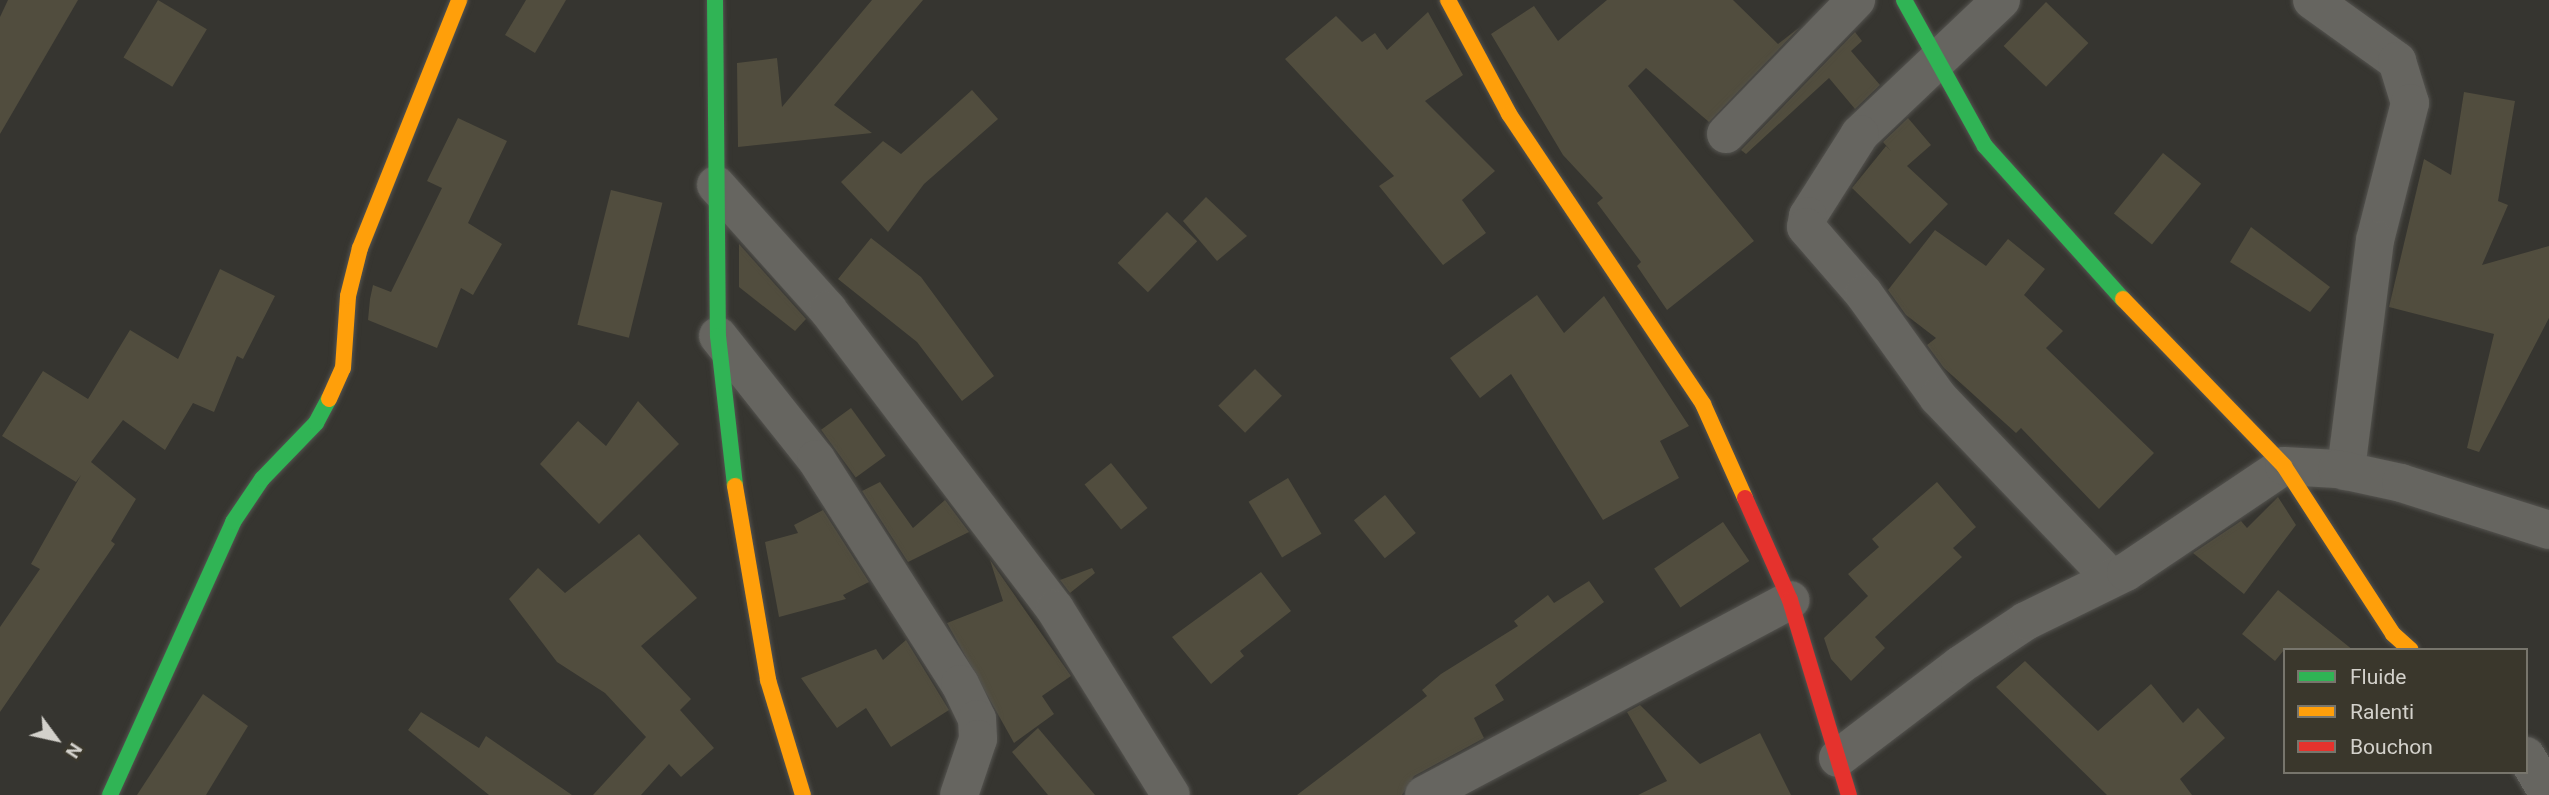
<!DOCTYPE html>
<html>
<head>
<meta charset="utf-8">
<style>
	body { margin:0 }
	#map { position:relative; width:2549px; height:795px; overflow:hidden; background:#363530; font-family:Roboto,sans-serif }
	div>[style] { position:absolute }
	.building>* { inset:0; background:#514d3e; transform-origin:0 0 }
	.roads { filter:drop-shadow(0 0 2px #54534f) drop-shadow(0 0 2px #54534f) }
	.street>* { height:38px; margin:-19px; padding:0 19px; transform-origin:19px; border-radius:19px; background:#666560 }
	.fast>* { height:16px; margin:-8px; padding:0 8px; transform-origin:8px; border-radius:8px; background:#30b455 }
	.slow>* { height:16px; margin:-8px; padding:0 8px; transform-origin:8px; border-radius:8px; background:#ff9f0a }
	.jam>* { height:16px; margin:-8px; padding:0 8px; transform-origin:8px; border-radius:8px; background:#e5322d }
	span { translate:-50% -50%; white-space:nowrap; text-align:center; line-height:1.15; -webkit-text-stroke:6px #3a372c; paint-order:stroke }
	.legend { position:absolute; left:2283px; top:648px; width:245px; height:126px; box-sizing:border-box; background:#3a372c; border:2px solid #77756c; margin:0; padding:9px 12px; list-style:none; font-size:21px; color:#d3d1cb }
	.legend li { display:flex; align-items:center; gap:14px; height:35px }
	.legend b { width:35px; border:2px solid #77756c }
	.north { position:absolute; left:21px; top:704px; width:70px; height:70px; -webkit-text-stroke:5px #3a372c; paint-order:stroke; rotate:123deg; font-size:19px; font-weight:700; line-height:28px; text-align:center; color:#d3d1cb }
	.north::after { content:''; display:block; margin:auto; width:24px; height:32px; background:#d3d1cb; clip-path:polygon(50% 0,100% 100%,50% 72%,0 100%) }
</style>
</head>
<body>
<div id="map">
	<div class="building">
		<i style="clip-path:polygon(8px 0,78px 0,0 134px,0 17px)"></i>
		<i style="left:158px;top:0;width:57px;height:67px;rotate:31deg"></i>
		<i style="clip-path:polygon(526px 0,566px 0,535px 53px,505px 35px)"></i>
		<i style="clip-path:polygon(872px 0,923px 0,834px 105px,872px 133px,738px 147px,737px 63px,777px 58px,782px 107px)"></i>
		<i style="clip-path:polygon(1607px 0,1733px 0,1778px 44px,1800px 27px,1709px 122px,1646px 68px,1628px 86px,1754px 241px,1667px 310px,1637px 266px,1641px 262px,1597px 203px,1603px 198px,1563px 155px,1491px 34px,1534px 6px,1558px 41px)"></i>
		<i style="left:2046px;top:2px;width:59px;height:61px;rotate:44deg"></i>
		<i style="clip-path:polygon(1428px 12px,1463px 75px,1425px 101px,1495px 171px,1462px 200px,1486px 233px,1443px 265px,1379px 186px,1394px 176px,1285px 59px,1336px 16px,1362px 42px,1375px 33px,1387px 50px)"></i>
		<i style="clip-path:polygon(1855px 32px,1862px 41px,1851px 51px,1880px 85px,1855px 109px,1829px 78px,1746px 154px,1741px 150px)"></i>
		<i style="clip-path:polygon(972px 90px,998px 119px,924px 184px,888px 232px,841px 182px,883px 141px,901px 154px)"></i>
		<i style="clip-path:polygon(2464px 92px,2515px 101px,2498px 201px,2508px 205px,2482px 265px,2549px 246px,2549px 318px,2479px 452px,2467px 448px,2494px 334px,2389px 307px,2424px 159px,2451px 175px)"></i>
		<i style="clip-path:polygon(458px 118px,507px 141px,468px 223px,502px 244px,473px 295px,461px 288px,437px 348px,368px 320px,370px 299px,373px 285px,391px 292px,442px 188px,427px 181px)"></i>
		<i style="clip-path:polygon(1908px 118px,1931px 145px,1907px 166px,1948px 204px,1910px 244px,1852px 188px,1886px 146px,1891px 151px,1883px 142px)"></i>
		<i style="left:2163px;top:153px;width:49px;height:78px;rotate:39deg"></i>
		<i style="left:611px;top:190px;width:53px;height:139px;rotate:14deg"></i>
		<i style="clip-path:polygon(1206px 197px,1247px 236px,1217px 261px,1183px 221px)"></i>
		<i style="left:1167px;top:212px;width:42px;height:71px;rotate:44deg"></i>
		<i style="clip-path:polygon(2251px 227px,2330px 287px,2310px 312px,2230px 262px)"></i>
		<i style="clip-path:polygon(1935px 230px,1986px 266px,2008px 239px,2045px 269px,2024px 295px,2063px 331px,2046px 348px,2154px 453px,2099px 509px,2021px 428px,2016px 433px,1944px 368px,1927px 345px,1936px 338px,1906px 315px,1888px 290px)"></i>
		<i style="clip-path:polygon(871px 238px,921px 277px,994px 376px,962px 401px,917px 342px,838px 279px)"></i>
		<i style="clip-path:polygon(739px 244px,806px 319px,795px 331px,739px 287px)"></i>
		<i style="clip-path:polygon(220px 269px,275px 296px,243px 359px,237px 356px,214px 412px,193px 403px,165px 450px,123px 420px,91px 462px,136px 499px,111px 541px,115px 544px,0 712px,0 627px,40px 569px,31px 564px,81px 475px,76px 482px,2px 436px,43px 371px,88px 399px,130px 330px,178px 359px)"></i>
		<i style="clip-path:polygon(1537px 295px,1564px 333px,1604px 296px,1689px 426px,1660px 441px,1679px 478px,1603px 520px,1511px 374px,1480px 398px,1450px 358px)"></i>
		<i style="left:1255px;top:369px;width:38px;height:52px;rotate:45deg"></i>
		<i style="clip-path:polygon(638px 401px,679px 444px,599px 524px,540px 464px,578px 421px,606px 446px)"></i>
		<i style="left:851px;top:408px;width:59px;height:37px;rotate:54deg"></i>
		<i style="left:1111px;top:463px;width:58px;height:34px;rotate:51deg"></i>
		<i style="left:1288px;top:478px;width:65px;height:46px;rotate:59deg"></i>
		<i style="clip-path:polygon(880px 482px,913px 528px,945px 500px,969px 532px,908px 562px,862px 491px)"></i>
		<i style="clip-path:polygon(1937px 482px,1976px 527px,1953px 548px,1962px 557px,1875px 637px,1885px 648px,1851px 681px,1831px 659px,1824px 638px,1868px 596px,1848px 574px,1879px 547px,1872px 539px)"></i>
		<i style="left:1385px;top:495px;width:49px;height:40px;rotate:51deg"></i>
		<i style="clip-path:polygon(2278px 497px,2296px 525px,2244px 594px,2193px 553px,2241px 521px,2247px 528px)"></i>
		<i style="clip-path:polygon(823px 510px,869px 582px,843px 595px,846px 599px,779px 617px,765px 542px,798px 533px,794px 525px)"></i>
		<i style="left:1723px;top:522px;width:47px;height:83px;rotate:56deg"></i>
		<i style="clip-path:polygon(639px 534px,697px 598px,641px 646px,691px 699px,680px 710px,714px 748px,681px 777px,669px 764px,641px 795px,593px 795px,646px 737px,605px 693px,557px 662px,509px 599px,538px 568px,565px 593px)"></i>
		<i style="clip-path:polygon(990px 560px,1071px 676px,1042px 696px,1054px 714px,1014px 743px,947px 623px,1003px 601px)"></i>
		<i style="clip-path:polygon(1092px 568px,1095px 573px,1070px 593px,1060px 580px)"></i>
		<i style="clip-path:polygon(1261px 572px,1291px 611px,1240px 651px,1244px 656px,1211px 684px,1172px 637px)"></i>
		<i style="clip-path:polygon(1589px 581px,1604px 602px,1495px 685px,1504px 700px,1474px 718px,1484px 738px,1414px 776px,1402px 795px,1297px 795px,1427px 696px,1422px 690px,1441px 674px,1518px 626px,1514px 621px,1548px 595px,1554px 603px)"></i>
		<i style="clip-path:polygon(2278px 590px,2353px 650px,2284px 650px,2275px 661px,2242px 634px)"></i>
		<i style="clip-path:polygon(906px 640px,949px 710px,891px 747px,866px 708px,837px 728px,801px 678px,876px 649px,883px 660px)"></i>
		<i style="clip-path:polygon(2025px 661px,2098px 731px,2151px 684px,2183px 723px,2198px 708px,2225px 738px,2180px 779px,2192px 795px,2107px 795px,1996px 687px)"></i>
		<i style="clip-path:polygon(203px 694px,248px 726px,206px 795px,137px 795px)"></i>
		<i style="clip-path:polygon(1640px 705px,1700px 764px,1760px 733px,1791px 795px,1638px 795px,1667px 781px,1627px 712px)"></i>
		<i style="clip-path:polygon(421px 712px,479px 748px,486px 736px,572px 795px,489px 795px,408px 730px)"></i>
		<i style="clip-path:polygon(1038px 728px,1095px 795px,1048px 795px,1012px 752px)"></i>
	</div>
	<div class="roads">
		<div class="street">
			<i style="left:2001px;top:0;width:195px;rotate:136.5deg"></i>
			<i style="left:1860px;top:134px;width:97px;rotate:122.4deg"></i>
			<i style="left:1808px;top:216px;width:11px;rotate:100deg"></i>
			<i style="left:1806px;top:227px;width:89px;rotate:49.1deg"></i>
			<i style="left:1864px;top:294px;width:127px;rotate:54.3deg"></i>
			<i style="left:1938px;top:397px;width:249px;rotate:46.3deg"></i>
			<i style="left:2312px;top:0;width:105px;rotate:35.7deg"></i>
			<i style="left:2397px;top:61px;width:44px;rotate:72.8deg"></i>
			<i style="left:2410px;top:103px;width:141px;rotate:104.3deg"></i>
			<i style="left:2375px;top:240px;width:233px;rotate:97.2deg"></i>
			<i style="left:1726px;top:134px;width:187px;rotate:-45.9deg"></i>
			<i style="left:716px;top:185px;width:168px;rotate:48.1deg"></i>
			<i style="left:828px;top:310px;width:375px;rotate:52.8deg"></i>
			<i style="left:1055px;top:609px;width:219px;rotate:58.1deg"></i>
			<i style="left:718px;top:336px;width:157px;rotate:51.5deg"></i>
			<i style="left:816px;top:459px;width:267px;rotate:57.4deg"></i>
			<i style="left:960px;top:684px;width:39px;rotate:64deg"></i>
			<i style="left:977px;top:719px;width:20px;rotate:87deg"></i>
			<i style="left:978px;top:739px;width:59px;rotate:108.7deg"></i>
			<i style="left:2526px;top:756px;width:45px;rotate:59.5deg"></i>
			<i style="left:1838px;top:758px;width:153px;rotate:-37.3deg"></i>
			<i style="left:1960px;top:665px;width:79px;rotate:-33.7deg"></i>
			<i style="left:2026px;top:621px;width:111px;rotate:-26.1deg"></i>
			<i style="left:2126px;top:572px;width:190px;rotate:-33.9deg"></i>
			<i style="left:2284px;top:466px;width:53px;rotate:3.2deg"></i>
			<i style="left:2337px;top:469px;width:66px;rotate:12.3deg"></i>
			<i style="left:2401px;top:483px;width:155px;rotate:17.6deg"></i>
			<i style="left:1424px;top:795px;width:415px;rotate:-28deg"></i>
		</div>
		<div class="fast">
			<i style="left:715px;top:0;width:336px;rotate:89.5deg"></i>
			<i style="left:718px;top:336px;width:151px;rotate:83.5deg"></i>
			<i style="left:1904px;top:0;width:167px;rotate:61deg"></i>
			<i style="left:1985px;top:146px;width:206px;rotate:48deg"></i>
			<i style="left:110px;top:795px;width:299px;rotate:-65.7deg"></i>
			<i style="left:233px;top:522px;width:52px;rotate:-56deg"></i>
			<i style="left:262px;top:479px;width:78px;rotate:-46deg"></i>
			<i style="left:316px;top:423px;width:27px;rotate:-62deg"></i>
		</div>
		<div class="slow">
			<i style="left:1448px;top:0;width:129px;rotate:61.8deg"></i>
			<i style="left:1509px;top:114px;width:349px;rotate:56.2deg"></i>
			<i style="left:1703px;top:404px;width:103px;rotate:65.9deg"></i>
			<i style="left:2123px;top:299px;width:232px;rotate:46deg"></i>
			<i style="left:2284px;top:466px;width:200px;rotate:57deg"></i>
			<i style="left:2393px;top:634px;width:24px;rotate:42deg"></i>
			<i style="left:329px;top:399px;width:34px;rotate:-66deg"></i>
			<i style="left:343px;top:368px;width:72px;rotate:-86deg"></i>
			<i style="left:348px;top:296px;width:49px;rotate:-76deg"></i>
			<i style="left:360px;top:248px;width:267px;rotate:-68.2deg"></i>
			<i style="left:735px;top:486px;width:197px;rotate:80.3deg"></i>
			<i style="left:768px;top:680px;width:120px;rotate:73.1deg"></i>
		</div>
		<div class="jam">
			<i style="left:1745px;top:498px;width:111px;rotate:66.2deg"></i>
			<i style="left:1790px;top:600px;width:204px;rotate:73.2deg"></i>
		</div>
	</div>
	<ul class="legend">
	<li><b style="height:9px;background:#30b455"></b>Fluide</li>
	<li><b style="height:9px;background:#ff9f0a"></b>Ralenti</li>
	<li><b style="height:9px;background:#e5322d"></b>Bouchon</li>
	</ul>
	<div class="north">N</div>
</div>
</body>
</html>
